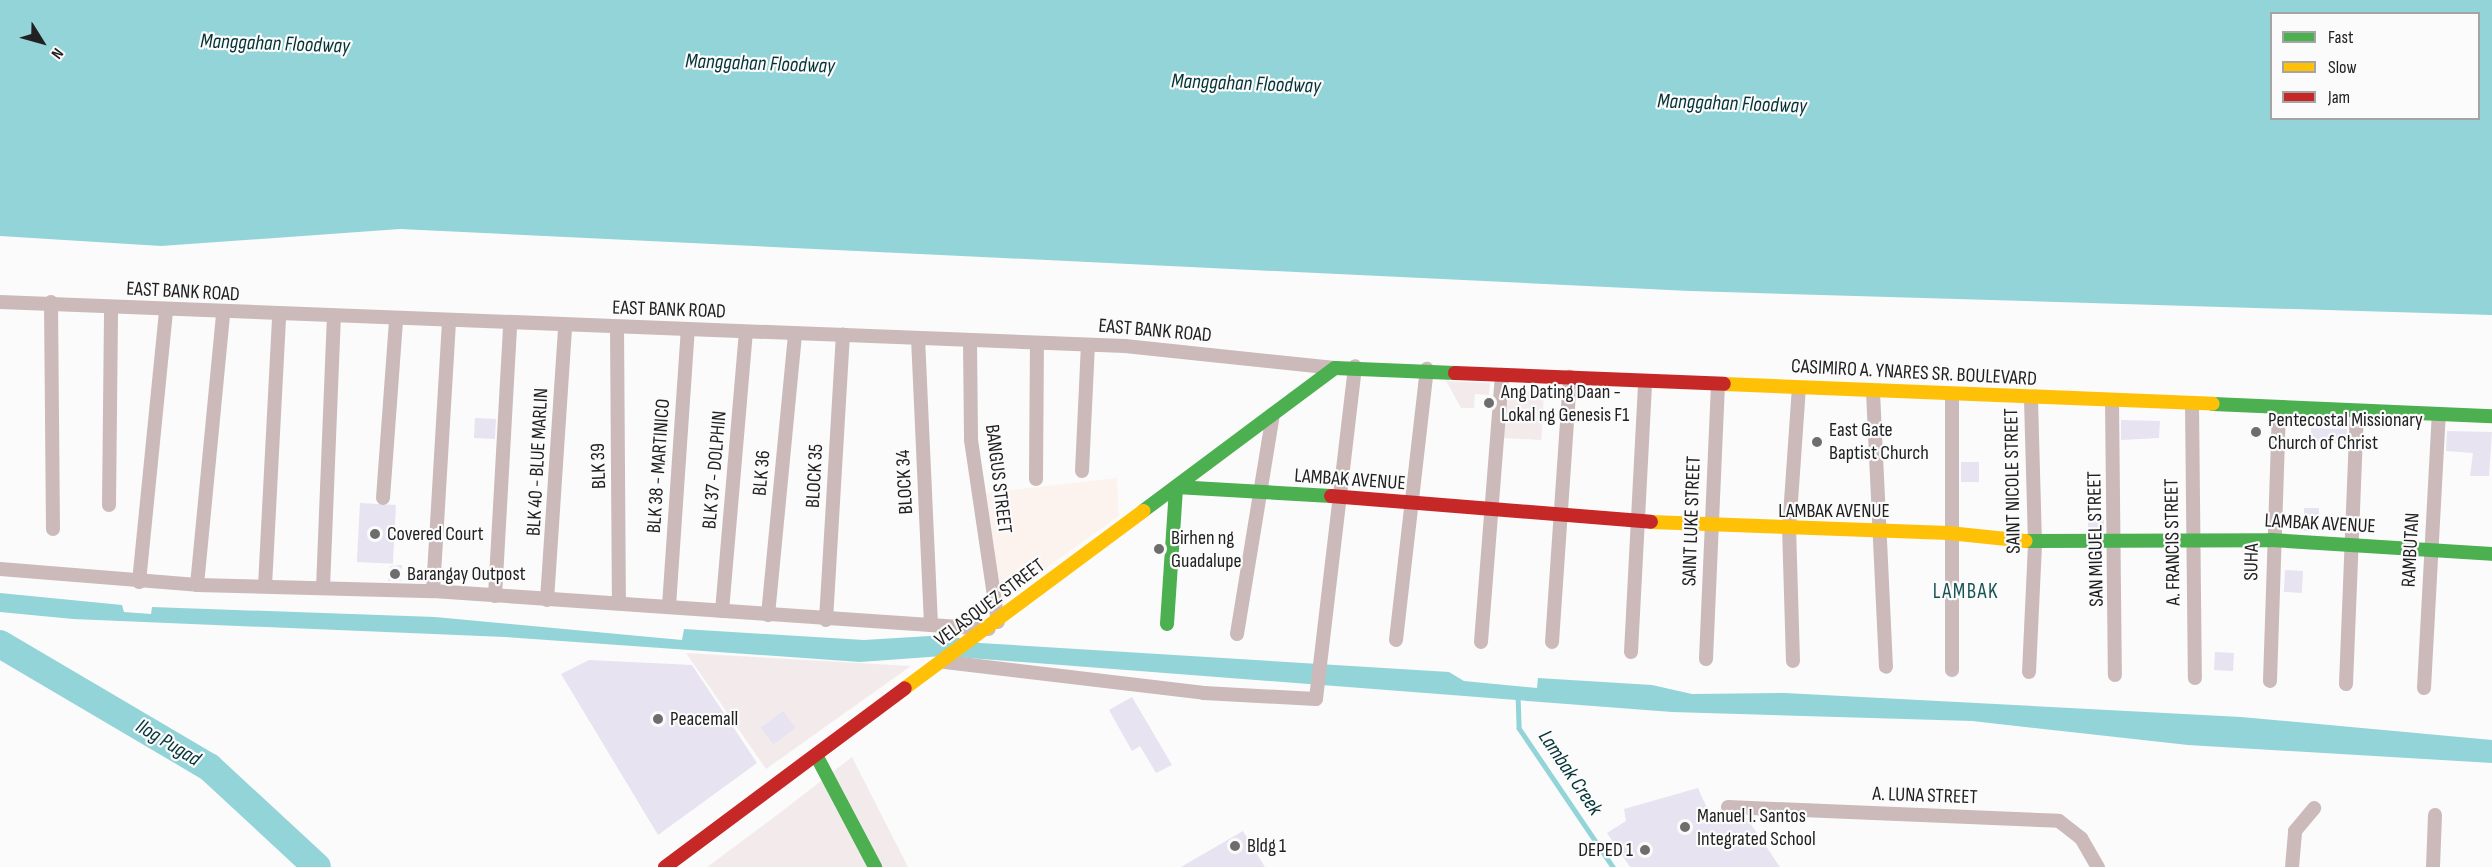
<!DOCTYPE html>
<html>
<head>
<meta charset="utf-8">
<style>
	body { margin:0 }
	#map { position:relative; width:2492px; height:867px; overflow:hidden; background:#fbfbfc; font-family:"Sofia Sans Condensed",sans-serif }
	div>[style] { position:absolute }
	.commercial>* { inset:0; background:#f3ebeb; transform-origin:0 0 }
	.education>* { inset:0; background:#fdf3ee }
	.water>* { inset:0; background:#93d4d8 }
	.stream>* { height:4.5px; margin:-2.25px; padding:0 2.25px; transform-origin:2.25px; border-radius:2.25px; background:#93d4d8 }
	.river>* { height:28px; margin:-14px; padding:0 14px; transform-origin:14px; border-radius:14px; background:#93d4d8 }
	.building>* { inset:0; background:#e7e3f0; transform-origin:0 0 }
	.street>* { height:14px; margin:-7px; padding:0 7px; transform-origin:7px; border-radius:7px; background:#cbbab9 }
	.fast>* { height:14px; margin:-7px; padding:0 7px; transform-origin:7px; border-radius:7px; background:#4caf50 }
	.slow>* { height:14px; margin:-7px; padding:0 7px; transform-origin:7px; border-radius:7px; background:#ffc107 }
	.jam>* { height:14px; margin:-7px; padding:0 7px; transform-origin:7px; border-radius:7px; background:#c62828 }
	.dots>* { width:16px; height:16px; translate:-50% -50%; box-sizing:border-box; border:3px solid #fbfbfc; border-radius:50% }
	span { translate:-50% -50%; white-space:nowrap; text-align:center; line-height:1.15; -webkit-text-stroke:4.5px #fbfbfc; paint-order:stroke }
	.street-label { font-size:20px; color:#212122 }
	.poi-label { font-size:20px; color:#212122 }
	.left { translate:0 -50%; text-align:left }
	.right { translate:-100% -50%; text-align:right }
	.water-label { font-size:21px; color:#033335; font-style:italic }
	.neighbourhood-label { font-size:21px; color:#165252; letter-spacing:1.5px }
	.legend { position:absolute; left:2270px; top:12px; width:210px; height:108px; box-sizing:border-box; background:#fbfbfc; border:2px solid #a4a4a5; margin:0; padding:8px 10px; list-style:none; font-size:18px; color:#212122 }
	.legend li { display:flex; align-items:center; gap:12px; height:30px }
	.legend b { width:30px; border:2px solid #a4a4a5 }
	.north { position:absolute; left:12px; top:12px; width:60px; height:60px; -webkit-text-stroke:4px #fbfbfc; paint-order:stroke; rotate:127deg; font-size:16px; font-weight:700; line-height:24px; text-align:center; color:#212122 }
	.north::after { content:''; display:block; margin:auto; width:21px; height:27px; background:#212122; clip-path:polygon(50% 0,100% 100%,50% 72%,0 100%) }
</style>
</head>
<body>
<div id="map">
	<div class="commercial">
		<i style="clip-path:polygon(1446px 381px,1490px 383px,1489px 395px,1475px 394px,1474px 408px,1461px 408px)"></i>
		<i style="left:1505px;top:390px;width:39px;height:48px;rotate:3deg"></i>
		<i style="clip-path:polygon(686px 653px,911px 666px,766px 769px)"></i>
		<i style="clip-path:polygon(852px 757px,908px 867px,707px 867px,777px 815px)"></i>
	</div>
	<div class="education">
		<i style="clip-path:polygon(1117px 478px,1119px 516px,1000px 601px,985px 493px)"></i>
	</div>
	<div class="water">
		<i style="clip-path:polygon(evenodd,0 0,2492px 0,2492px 315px,1690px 291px,400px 229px,161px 246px,0 236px,0 0,2272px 14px,2478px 14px,2478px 118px,2272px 118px,2272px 14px)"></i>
		<i style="clip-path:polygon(0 593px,122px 605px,124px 612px,151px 614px,152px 607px,435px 617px,682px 640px,684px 629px,864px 640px,946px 635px,980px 643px,1449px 672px,1464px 681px,1537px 688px,1538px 678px,1652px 685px,1692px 694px,1785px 693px,2241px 717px,2492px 740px,2492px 763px,2188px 745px,1972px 721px,1672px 712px,943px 656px,860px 662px,505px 637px,73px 619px,0 612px)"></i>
	</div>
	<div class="stream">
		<i style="left:1518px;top:695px;width:33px;rotate:88deg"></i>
		<i style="left:1519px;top:728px;width:168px;rotate:55.9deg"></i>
	</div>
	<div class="river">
		<i style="left:0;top:644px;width:243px;rotate:30.5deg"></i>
		<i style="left:209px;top:767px;width:147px;rotate:42.8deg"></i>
	</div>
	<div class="building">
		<i style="left:475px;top:418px;width:21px;height:20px;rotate:3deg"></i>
		<i style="clip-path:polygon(2121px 420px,2160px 421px,2159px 438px,2121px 440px)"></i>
		<i style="clip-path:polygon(2311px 428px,2347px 429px,2347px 445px,2311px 440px)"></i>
		<i style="clip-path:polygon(2447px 431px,2492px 432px,2489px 476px,2470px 476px,2473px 453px,2446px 451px)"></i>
		<i style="left:1961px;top:462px;width:18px;height:20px"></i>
		<i style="left:360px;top:503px;width:36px;height:59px;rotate:3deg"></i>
		<i style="left:2304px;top:508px;width:15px;height:23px"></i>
		<i style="left:2088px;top:520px;width:16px;height:12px"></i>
		<i style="clip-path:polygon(402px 565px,401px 581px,388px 581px,390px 566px)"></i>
		<i style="left:2285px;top:570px;width:18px;height:22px;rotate:3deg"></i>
		<i style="left:2215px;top:652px;width:19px;height:18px;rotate:3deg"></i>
		<i style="clip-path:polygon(589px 660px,692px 665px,757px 763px,658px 835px,561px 674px)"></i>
		<i style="clip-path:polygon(1132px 697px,1172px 765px,1156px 773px,1140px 746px,1132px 751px,1109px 710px)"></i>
		<i style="left:783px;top:711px;width:21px;height:28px;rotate:53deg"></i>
		<i style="clip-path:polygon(1698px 788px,1711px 817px,1746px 817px,1780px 867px,1630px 867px,1607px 833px,1626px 821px,1624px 809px)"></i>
		<i style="clip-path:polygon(1243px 831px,1265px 867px,1181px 867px)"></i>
	</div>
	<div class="street">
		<i style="left:0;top:302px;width:1126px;rotate:2.24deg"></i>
		<i style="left:1125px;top:346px;width:211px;rotate:6deg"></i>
		<i style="left:51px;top:302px;width:227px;rotate:89.5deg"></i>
		<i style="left:617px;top:327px;width:276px;rotate:89.6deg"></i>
		<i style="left:918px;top:338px;width:286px;rotate:87.4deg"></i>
		<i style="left:970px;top:341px;width:99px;rotate:89.4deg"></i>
		<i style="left:971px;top:440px;width:184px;rotate:81.6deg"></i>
		<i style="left:1873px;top:392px;width:275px;rotate:87.3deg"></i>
		<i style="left:2112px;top:401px;width:274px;rotate:89.4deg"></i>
		<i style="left:2192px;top:404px;width:274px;rotate:89.4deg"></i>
		<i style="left:1082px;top:471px;width:126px;rotate:-87.3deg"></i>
		<i style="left:1036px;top:479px;width:136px;rotate:-89.6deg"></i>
		<i style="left:383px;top:498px;width:178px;rotate:-85.8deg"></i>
		<i style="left:109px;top:505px;width:197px;rotate:-89.4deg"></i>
		<i style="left:0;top:569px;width:198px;rotate:4.6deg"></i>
		<i style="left:197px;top:585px;width:236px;rotate:1.5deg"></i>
		<i style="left:433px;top:591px;width:557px;rotate:3.91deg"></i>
		<i style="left:139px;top:582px;width:273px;rotate:-84.3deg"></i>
		<i style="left:197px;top:585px;width:273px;rotate:-84.5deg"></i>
		<i style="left:265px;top:586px;width:270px;rotate:-87deg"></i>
		<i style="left:323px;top:588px;width:270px;rotate:-87.7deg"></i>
		<i style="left:433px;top:591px;width:269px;rotate:-86.6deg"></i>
		<i style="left:495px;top:596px;width:272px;rotate:-86.8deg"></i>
		<i style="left:547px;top:600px;width:275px;rotate:-86.2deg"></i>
		<i style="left:669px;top:606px;width:277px;rotate:-86.1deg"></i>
		<i style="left:722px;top:611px;width:280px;rotate:-85.1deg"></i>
		<i style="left:768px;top:615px;width:282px;rotate:-84.5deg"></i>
		<i style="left:826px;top:620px;width:286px;rotate:-86.6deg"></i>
		<i style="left:1237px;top:634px;width:223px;rotate:-80.7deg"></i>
		<i style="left:1396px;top:640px;width:273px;rotate:-83.5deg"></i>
		<i style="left:1481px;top:642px;width:268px;rotate:-85.5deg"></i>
		<i style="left:1552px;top:642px;width:266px;rotate:-86.1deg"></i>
		<i style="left:1631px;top:652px;width:271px;rotate:-87deg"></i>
		<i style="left:1706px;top:659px;width:275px;rotate:-87.5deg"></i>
		<i style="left:1793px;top:661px;width:131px;rotate:-91.7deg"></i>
		<i style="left:1789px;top:530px;width:142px;rotate:-86deg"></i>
		<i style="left:945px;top:662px;width:261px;rotate:6.8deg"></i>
		<i style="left:1204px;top:693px;width:112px;rotate:3.1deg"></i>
		<i style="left:1316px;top:699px;width:335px;rotate:-83.3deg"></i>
		<i style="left:1952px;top:670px;width:273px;rotate:-90deg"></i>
		<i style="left:2029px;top:672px;width:129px;rotate:-87.3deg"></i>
		<i style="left:2035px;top:543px;width:145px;rotate:-91.6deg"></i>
		<i style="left:2270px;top:681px;width:273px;rotate:-88.1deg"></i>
		<i style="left:2346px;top:684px;width:273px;rotate:-87.7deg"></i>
		<i style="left:2424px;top:688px;width:274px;rotate:-86.9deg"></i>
		<i style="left:1728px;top:807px;width:331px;rotate:2.4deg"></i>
		<i style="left:2059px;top:821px;width:28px;rotate:38deg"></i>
		<i style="left:2081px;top:838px;width:34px;rotate:60deg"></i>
		<i style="left:2292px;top:867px;width:36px;rotate:-85deg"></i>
		<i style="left:2295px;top:831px;width:30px;rotate:-50deg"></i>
		<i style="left:2433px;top:867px;width:52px;rotate:-87.8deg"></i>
	</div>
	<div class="fast">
		<i style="left:2213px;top:404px;width:279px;rotate:2.5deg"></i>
		<i style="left:1143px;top:511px;width:239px;rotate:-36.7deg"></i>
		<i style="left:1335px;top:368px;width:120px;rotate:2.4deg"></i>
		<i style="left:2026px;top:541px;width:245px;rotate:-0.2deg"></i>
		<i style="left:2271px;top:540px;width:221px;rotate:3.6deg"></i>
		<i style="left:1167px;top:624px;width:137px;rotate:-86.2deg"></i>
		<i style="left:1176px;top:487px;width:155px;rotate:3.3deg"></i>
		<i style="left:816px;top:755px;width:127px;rotate:62.2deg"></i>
	</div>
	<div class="slow">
		<i style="left:1724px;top:384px;width:489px;rotate:2.3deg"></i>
		<i style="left:1651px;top:522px;width:298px;rotate:2.1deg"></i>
		<i style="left:1949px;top:533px;width:77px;rotate:5.9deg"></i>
		<i style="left:905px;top:688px;width:297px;rotate:-36.6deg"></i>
	</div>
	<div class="jam">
		<i style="left:1455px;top:373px;width:269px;rotate:2.3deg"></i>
		<i style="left:1331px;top:496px;width:321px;rotate:4.6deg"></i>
		<i style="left:665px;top:867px;width:299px;rotate:-36.7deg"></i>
	</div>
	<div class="dots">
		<i style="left:1489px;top:403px;background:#6d6d6e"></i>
		<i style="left:2256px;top:432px;background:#6d6d6e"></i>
		<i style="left:1817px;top:442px;background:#6d6d6e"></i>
		<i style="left:375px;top:534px;background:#6d6d6e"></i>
		<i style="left:1159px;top:549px;background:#6d6d6e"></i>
		<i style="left:395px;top:574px;background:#6d6d6e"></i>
		<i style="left:658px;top:719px;background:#6d6d6e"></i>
		<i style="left:1685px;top:827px;background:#6d6d6e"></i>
		<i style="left:1235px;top:846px;background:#6d6d6e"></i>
		<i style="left:1645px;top:850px;background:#6d6d6e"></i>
	</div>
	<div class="street-label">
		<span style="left:183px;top:292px;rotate:3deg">EAST BANK ROAD</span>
		<span style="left:669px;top:310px;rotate:2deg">EAST BANK ROAD</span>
		<span style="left:1155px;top:331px;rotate:5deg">EAST BANK ROAD</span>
		<span style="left:1914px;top:373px;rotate:3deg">CASIMIRO A. YNARES SR. BOULEVARD</span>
		<span style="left:538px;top:462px;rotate:-87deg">BLK 40 - BLUE MARLIN</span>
		<span style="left:599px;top:466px;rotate:-92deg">BLK 39</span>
		<span style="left:659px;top:466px;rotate:-86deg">BLK 38 - MARTINICO</span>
		<span style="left:715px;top:470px;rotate:-85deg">BLK 37 - DOLPHIN</span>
		<span style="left:762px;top:473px;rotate:-85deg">BLK 36</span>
		<span style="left:815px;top:476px;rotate:-87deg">BLOCK 35</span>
		<span style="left:998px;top:479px;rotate:83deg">BANGUS STREET</span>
		<span style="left:1350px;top:480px;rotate:4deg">LAMBAK AVENUE</span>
		<span style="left:2013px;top:481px;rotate:-91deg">SAINT NICOLE STREET</span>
		<span style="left:905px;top:482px;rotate:-93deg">BLOCK 34</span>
		<span style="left:1834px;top:511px">LAMBAK AVENUE</span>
		<span style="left:1692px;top:521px;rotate:-88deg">SAINT LUKE STREET</span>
		<span style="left:2320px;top:524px;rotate:3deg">LAMBAK AVENUE</span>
		<span style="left:2096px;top:539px;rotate:-91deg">SAN MIGUEL STREET</span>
		<span style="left:2173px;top:542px;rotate:-91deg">A. FRANCIS STREET</span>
		<span style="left:2411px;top:550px;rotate:-87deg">RAMBUTAN</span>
		<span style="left:2252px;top:562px;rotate:-89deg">SUHA</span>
		<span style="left:990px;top:603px;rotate:-37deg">VELASQUEZ STREET</span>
		<span style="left:1925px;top:796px;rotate:2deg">A. LUNA STREET</span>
	</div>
	<div class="poi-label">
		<span class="left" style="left:1501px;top:404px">Ang Dating Daan -<br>Lokal ng Genesis F1</span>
		<span class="left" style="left:2268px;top:432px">Pentecostal Missionary<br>Church of Christ</span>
		<span class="left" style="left:1829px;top:442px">East Gate<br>Baptist Church</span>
		<span class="left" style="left:387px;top:534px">Covered Court</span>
		<span class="left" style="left:1171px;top:550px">Birhen ng<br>Guadalupe</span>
		<span class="left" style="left:407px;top:574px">Barangay Outpost</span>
		<span class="left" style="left:670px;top:719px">Peacemall</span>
		<span class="left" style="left:1697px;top:828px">Manuel I. Santos<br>Integrated School</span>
		<span class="left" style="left:1247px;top:846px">Bldg 1</span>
		<span class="right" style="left:1633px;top:850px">DEPED 1</span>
	</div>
	<div class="water-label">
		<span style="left:275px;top:44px;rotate:2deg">Manggahan Floodway</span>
		<span style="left:760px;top:64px;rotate:2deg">Manggahan Floodway</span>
		<span style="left:1246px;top:84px;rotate:2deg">Manggahan Floodway</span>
		<span style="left:1732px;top:104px;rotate:2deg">Manggahan Floodway</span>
		<span style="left:168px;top:743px;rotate:31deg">Ilog Pugad</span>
		<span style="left:1570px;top:773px;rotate:56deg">Lambak Creek</span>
	</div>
	<div class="neighbourhood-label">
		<span style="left:1966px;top:592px">LAMBAK</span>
	</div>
	<ul class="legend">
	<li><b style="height:8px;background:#4caf50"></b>Fast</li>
	<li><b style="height:8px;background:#ffc107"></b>Slow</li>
	<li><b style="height:8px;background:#c62828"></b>Jam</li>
	</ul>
	<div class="north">N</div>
</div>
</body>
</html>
